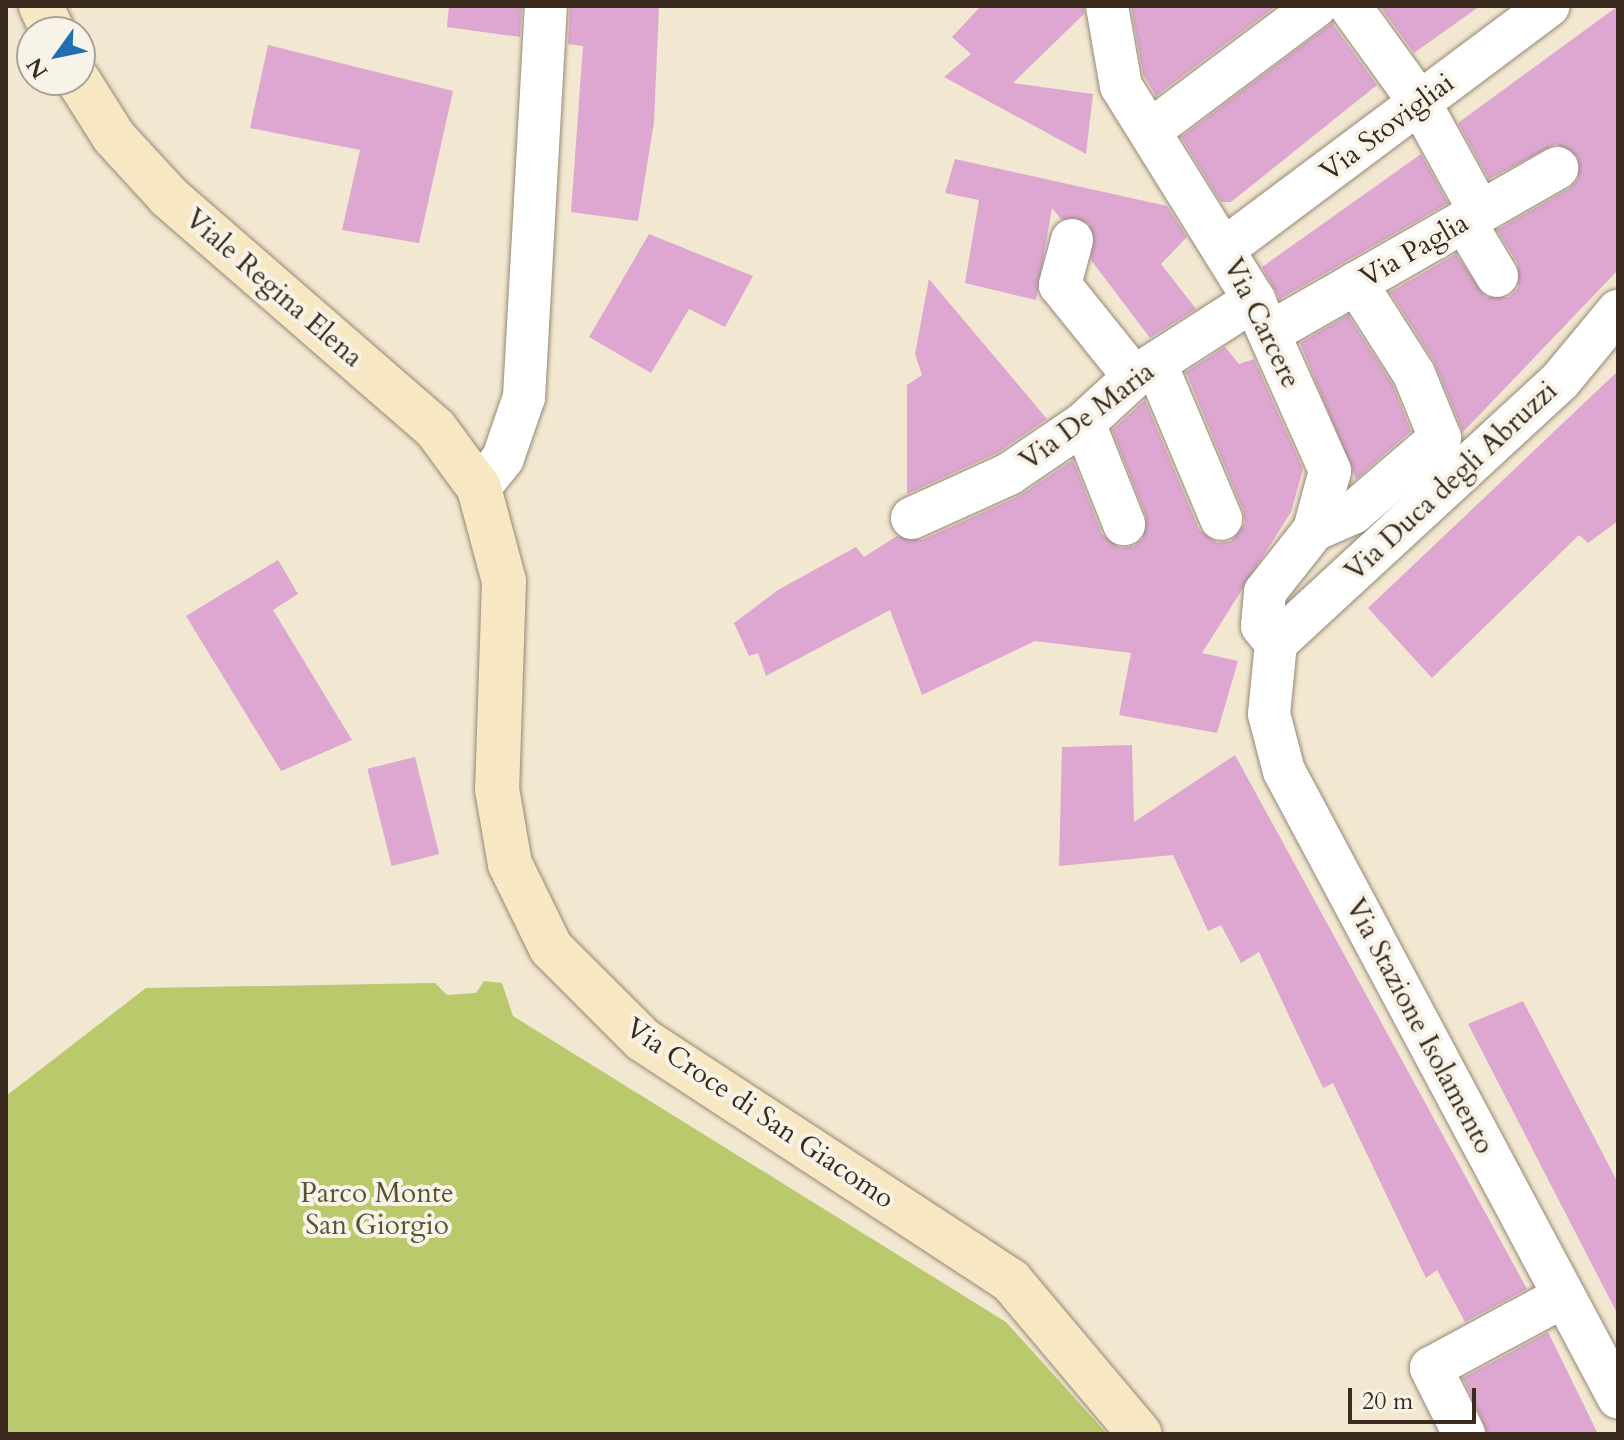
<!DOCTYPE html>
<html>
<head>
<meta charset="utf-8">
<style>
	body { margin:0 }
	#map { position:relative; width:1624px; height:1440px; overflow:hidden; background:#f2e7d0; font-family:Cardo,serif }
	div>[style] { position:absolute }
	.green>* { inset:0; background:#b9c96c }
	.building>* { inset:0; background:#dda7d1; transform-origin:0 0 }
	.roads { filter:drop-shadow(0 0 2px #968877) drop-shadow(0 0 2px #968877) }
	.minor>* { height:42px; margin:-21px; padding:0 21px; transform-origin:21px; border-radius:21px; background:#fff }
	.secondary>* { height:44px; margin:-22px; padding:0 22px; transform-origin:22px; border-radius:22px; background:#f7e8c3 }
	span { translate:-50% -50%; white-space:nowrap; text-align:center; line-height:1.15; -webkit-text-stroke:8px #f7f3e8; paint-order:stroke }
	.street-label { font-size:28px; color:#3b2a1e }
	.park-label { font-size:28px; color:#5a5232 }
	.frame { position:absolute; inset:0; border:8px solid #3b2a1e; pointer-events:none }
	.north { position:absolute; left:16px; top:16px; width:80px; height:80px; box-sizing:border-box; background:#f7f3e8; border:2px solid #aca397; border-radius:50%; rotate:237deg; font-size:22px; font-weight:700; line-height:32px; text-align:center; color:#3b2a1e }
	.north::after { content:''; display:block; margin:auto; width:28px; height:36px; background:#1f6fb2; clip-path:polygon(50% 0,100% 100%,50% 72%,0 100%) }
	.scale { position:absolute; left:1348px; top:1388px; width:128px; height:36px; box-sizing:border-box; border:4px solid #3b2a1e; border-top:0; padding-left:10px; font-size:24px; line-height:28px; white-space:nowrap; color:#3b2a1e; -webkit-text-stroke:6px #f7f3e8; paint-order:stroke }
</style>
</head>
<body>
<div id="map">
	<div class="green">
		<i style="clip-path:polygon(484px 981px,502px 983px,513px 1016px,1006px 1322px,1107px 1434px,6px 1434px,6px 1096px,146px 988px,435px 983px,447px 995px,476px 993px)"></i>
	</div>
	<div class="building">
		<i style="clip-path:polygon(449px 6px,522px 6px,520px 37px,447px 27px)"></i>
		<i style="clip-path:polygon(570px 6px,659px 6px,654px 122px,638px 221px,571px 212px,583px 46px,568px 44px)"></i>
		<i style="clip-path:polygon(981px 6px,1084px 6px,1084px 14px,1013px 83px,1093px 94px,1086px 154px,944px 77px,971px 54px,952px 37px)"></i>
		<i style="clip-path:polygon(1131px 6px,1276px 6px,1156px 96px,1143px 74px)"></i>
		<i style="clip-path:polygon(1380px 6px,1480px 6px,1414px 53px)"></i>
		<i style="clip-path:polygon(1618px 6px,1618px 270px,1463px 432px,1434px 361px,1390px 292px,1456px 254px,1486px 297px,1509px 297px,1518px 288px,1518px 264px,1497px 230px,1570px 188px,1578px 179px,1578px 157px,1556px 144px,1489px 179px,1458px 123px)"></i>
		<i style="clip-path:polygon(1332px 23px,1377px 85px,1231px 202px,1221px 202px,1181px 137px)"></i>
		<i style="clip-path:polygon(268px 45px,453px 91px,419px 243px,342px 230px,360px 150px,250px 128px)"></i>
		<i style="clip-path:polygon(1421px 154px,1448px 203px,1280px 299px,1262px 267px)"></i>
		<i style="clip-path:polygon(955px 159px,1167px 206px,1187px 237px,1161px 264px,1196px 309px,1150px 338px,1091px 260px,1089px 224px,1061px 219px,1052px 208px,1036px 300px,965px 283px,979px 200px,945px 193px)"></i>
		<i style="clip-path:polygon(649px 234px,753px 276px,725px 327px,689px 309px,651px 373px,589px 337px)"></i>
		<i style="clip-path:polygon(929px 279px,1047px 419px,997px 453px,907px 494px,907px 385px,922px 375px,915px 354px)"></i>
		<i style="clip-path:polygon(1348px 315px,1393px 385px,1411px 431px,1356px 479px,1300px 343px)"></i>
		<i style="clip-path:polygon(1225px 347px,1239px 364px,1254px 359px,1303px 469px,1291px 512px,1202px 653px,1238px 661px,1217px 733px,1119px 715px,1131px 653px,1035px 641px,922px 695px,890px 610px,766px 676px,758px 653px,749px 656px,734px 623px,778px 590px,856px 547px,864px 557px,897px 536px,922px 540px,1019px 496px,1073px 460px,1102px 534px,1120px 548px,1134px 546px,1143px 538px,1146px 516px,1112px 430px,1145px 400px,1199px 529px,1217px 543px,1231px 541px,1245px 523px,1243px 510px,1186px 372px)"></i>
		<i style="clip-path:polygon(1618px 371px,1618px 521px,1588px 543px,1579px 535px,1432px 678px,1368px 608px)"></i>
		<i style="clip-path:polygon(278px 560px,298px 594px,273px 610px,352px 740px,281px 771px,186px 616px)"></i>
		<i style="clip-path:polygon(1132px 745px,1134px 822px,1235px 755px,1527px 1289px,1465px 1322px,1437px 1270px,1426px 1278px,1333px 1083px,1323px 1088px,1259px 952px,1241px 963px,1221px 925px,1208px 931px,1173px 855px,1059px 866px,1062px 747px)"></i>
		<i style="left:415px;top:757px;width:100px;height:49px;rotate:76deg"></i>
		<i style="clip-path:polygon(1523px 1001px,1618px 1183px,1618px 1315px,1468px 1024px)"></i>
		<i style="clip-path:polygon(1548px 1332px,1598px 1434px,1488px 1434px,1463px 1378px)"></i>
	</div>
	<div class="roads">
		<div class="minor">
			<i style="left:1107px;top:6px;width:81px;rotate:80.1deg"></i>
			<i style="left:1121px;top:86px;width:252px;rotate:58.1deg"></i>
			<i style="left:1254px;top:300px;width:187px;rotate:66deg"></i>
			<i style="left:1330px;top:471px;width:61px;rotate:105.2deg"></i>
			<i style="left:1314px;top:530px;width:79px;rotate:128.3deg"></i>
			<i style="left:1265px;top:592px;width:34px;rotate:95deg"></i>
			<i style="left:1262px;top:626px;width:22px;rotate:51deg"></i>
			<i style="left:1350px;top:6px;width:120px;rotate:54.2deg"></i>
			<i style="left:1420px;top:103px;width:124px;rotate:61.2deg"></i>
			<i style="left:1151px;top:130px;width:206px;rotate:-36.9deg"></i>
			<i style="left:1464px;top:221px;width:64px;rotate:59deg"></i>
			<i style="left:1072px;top:240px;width:47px;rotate:104.9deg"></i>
			<i style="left:1060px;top:285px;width:118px;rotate:51.2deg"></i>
			<i style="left:1225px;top:248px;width:404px;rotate:-36.8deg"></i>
			<i style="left:1271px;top:332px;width:330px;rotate:-29.8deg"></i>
			<i style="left:1156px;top:364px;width:168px;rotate:67.2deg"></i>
			<i style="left:1084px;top:423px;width:109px;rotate:68.4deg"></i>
			<i style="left:479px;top:488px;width:38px;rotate:-51deg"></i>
			<i style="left:503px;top:458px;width:65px;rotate:-71deg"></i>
			<i style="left:524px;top:397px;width:392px;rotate:-86.8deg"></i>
			<i style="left:912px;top:518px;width:107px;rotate:-24.4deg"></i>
			<i style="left:1009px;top:474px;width:91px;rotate:-34.2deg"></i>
			<i style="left:1084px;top:423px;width:68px;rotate:-42.6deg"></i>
			<i style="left:1134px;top:377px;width:143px;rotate:-32.7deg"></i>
			<i style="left:1314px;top:530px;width:43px;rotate:-23.6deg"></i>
			<i style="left:1353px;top:513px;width:115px;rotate:-40.8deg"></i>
			<i style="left:1440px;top:438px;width:69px;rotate:-112.1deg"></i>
			<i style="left:1414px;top:374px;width:108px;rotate:-122.5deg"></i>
			<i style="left:1276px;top:643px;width:71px;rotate:95.6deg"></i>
			<i style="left:1269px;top:714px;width:59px;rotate:75.3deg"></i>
			<i style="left:1284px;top:771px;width:710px;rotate:61.92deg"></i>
			<i style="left:1276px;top:643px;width:386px;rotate:-42.7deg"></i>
			<i style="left:1560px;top:381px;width:91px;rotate:-50.4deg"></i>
			<i style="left:1464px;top:1434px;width:74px;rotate:-116.6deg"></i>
			<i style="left:1431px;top:1368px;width:151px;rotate:-28.4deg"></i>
		</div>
		<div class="secondary">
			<i style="left:41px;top:6px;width:29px;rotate:65deg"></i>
			<i style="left:78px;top:80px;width:67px;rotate:57.7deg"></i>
			<i style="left:114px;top:137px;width:81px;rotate:47.5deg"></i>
			<i style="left:169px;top:197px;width:352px;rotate:41deg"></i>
			<i style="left:435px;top:428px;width:74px;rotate:53.7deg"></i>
			<i style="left:479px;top:488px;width:96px;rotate:75deg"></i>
			<i style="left:504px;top:581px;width:208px;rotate:91.9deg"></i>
			<i style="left:497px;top:789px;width:76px;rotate:80.2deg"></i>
			<i style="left:510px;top:864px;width:93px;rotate:64deg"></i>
			<i style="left:551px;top:948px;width:130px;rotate:45deg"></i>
			<i style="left:643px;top:1040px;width:440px;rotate:33.2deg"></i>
			<i style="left:1011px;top:1281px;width:200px;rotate:49.9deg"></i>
		</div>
	</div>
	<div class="street-label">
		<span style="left:1387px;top:127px;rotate:-37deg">Via Stovigliai</span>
		<span style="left:1414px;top:250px;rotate:-30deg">Via Paglia</span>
		<span style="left:274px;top:288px;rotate:41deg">Viale Regina Elena</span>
		<span style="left:1262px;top:323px;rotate:64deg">Via Carcere</span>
		<span style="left:1087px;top:416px;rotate:-37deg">Via De Maria</span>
		<span style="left:1451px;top:481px;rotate:-43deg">Via Duca degli Abruzzi</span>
		<span style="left:1420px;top:1026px;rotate:62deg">Via Stazione Isolamento</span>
		<span style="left:760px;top:1113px;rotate:34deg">Via Croce di San Giacomo</span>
	</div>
	<div class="park-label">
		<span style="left:377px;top:1209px">Parco Monte<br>San Giorgio</span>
	</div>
	<div class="frame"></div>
	<div class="north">N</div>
	<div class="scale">20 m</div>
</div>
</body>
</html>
